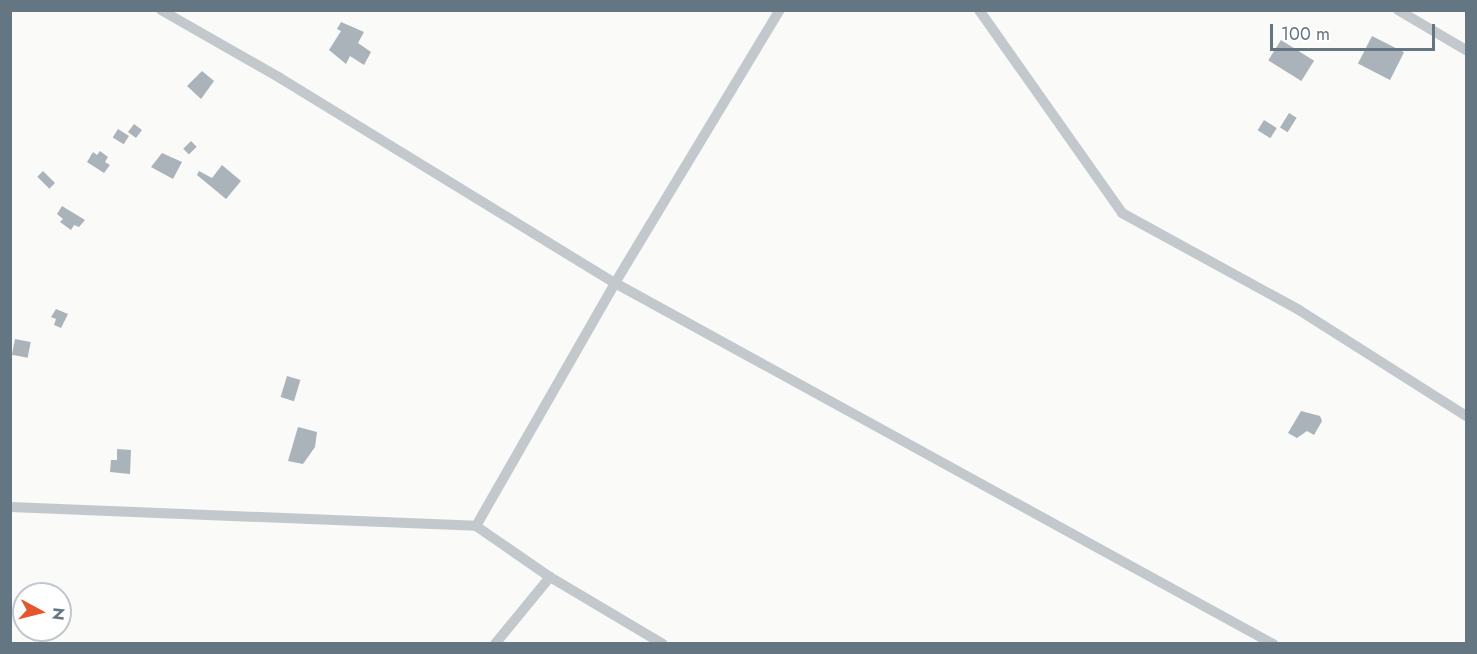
<!DOCTYPE html>
<html>
<head>
<meta charset="utf-8">
<style>
	body { margin:0 }
	#map { position:relative; width:1477px; height:654px; overflow:hidden; background:#fafaf8; font-family:Jost,sans-serif }
	div>[style] { position:absolute }
	.building>* { inset:0; background:#aab3b9; transform-origin:0 0 }
	.street>* { height:10px; margin:-5px; padding:0 5px; transform-origin:5px; border-radius:5px; background:#c3c8cc }
	span { translate:-50% -50%; white-space:nowrap; text-align:center; line-height:1.15; -webkit-text-stroke:6px #fff; paint-order:stroke }
	.frame { position:absolute; inset:0; border:12px solid #657683; pointer-events:none }
	.north { position:absolute; left:12px; top:582px; width:60px; height:60px; box-sizing:border-box; background:#fff; border:2px solid #c1c8cd; border-radius:50%; rotate:97deg; font-size:16px; font-weight:700; line-height:24px; text-align:center; color:#657683 }
	.north::after { content:''; display:block; margin:auto; width:21px; height:27px; background:#e4572e; clip-path:polygon(50% 0,100% 100%,50% 72%,0 100%) }
	.scale { position:absolute; left:1270px; top:24px; width:165px; height:27px; box-sizing:border-box; border:3px solid #657683; border-top:0; padding-left:8px; font-size:18px; line-height:21px; white-space:nowrap; color:#657683; -webkit-text-stroke:4px #fff; paint-order:stroke }
</style>
</head>
<body>
<div id="map">
	<div class="building">
		<i style="clip-path:polygon(341px 22px,364px 32px,358px 43px,371px 52px,364px 65px,350px 56px,346px 64px,329px 50px,341px 31px,337px 29px)"></i>
		<i style="left:1372px;top:36px;width:36px;height:31px;rotate:27deg"></i>
		<i style="left:1281px;top:40px;width:39px;height:24px;rotate:32deg"></i>
		<i style="clip-path:polygon(202px 71px,214px 81px,201px 99px,187px 86px)"></i>
		<i style="left:1289px;top:113px;width:9px;height:17px;rotate:32deg"></i>
		<i style="left:1264px;top:120px;width:15px;height:12px;rotate:32deg"></i>
		<i style="left:134px;top:124px;width:10px;height:10px;rotate:37deg"></i>
		<i style="left:118px;top:129px;width:13px;height:10px;rotate:32deg"></i>
		<i style="left:191px;top:141px;width:8px;height:11px;rotate:45deg"></i>
		<i style="clip-path:polygon(100px 151px,108px 157px,105px 162px,110px 165px,104px 173px,87px 162px,93px 152px,97px 155px)"></i>
		<i style="clip-path:polygon(162px 153px,182px 162px,173px 179px,151px 167px)"></i>
		<i style="clip-path:polygon(222px 165px,241px 181px,226px 199px,197px 175px,199px 171px,212px 178px)"></i>
		<i style="left:43px;top:171px;width:17px;height:8px;rotate:45deg"></i>
		<i style="clip-path:polygon(62px 206px,85px 220px,79px 227px,74px 225px,71px 230px,60px 222px,63px 219px,57px 214px)"></i>
		<i style="clip-path:polygon(56px 309px,68px 314px,61px 328px,54px 325px,56px 319px,51px 317px)"></i>
		<i style="left:15px;top:339px;width:16px;height:16px;rotate:11deg"></i>
		<i style="left:287px;top:376px;width:14px;height:22px;rotate:17deg"></i>
		<i style="clip-path:polygon(1301px 411px,1320px 416px,1322px 421px,1314px 435px,1307px 431px,1297px 438px,1288px 433px)"></i>
		<i style="clip-path:polygon(298px 427px,317px 432px,315px 447px,303px 464px,288px 461px)"></i>
		<i style="clip-path:polygon(117px 449px,131px 450px,130px 474px,110px 472px,111px 460px,117px 460px)"></i>
	</div>
	<div class="street">
		<i style="left:161px;top:10px;width:137px;rotate:29.7deg"></i>
		<i style="left:280px;top:78px;width:393px;rotate:31.5deg"></i>
		<i style="left:615px;top:283px;width:751px;rotate:28.75deg"></i>
		<i style="left:979px;top:10px;width:248px;rotate:54.8deg"></i>
		<i style="left:1122px;top:213px;width:202px;rotate:28.7deg"></i>
		<i style="left:1299px;top:310px;width:198px;rotate:32.4deg"></i>
		<i style="left:1398px;top:10px;width:79px;rotate:30.5deg"></i>
		<i style="left:10px;top:507px;width:466px;rotate:2.3deg"></i>
		<i style="left:476px;top:526px;width:90px;rotate:34.6deg"></i>
		<i style="left:550px;top:577px;width:131px;rotate:30.7deg"></i>
		<i style="left:476px;top:526px;width:280px;rotate:-60.2deg"></i>
		<i style="left:615px;top:283px;width:319px;rotate:-58.9deg"></i>
		<i style="left:495px;top:644px;width:87px;rotate:-50.6deg"></i>
	</div>
	<div class="frame"></div>
	<div class="north">N</div>
	<div class="scale">100 m</div>
</div>
</body>
</html>
